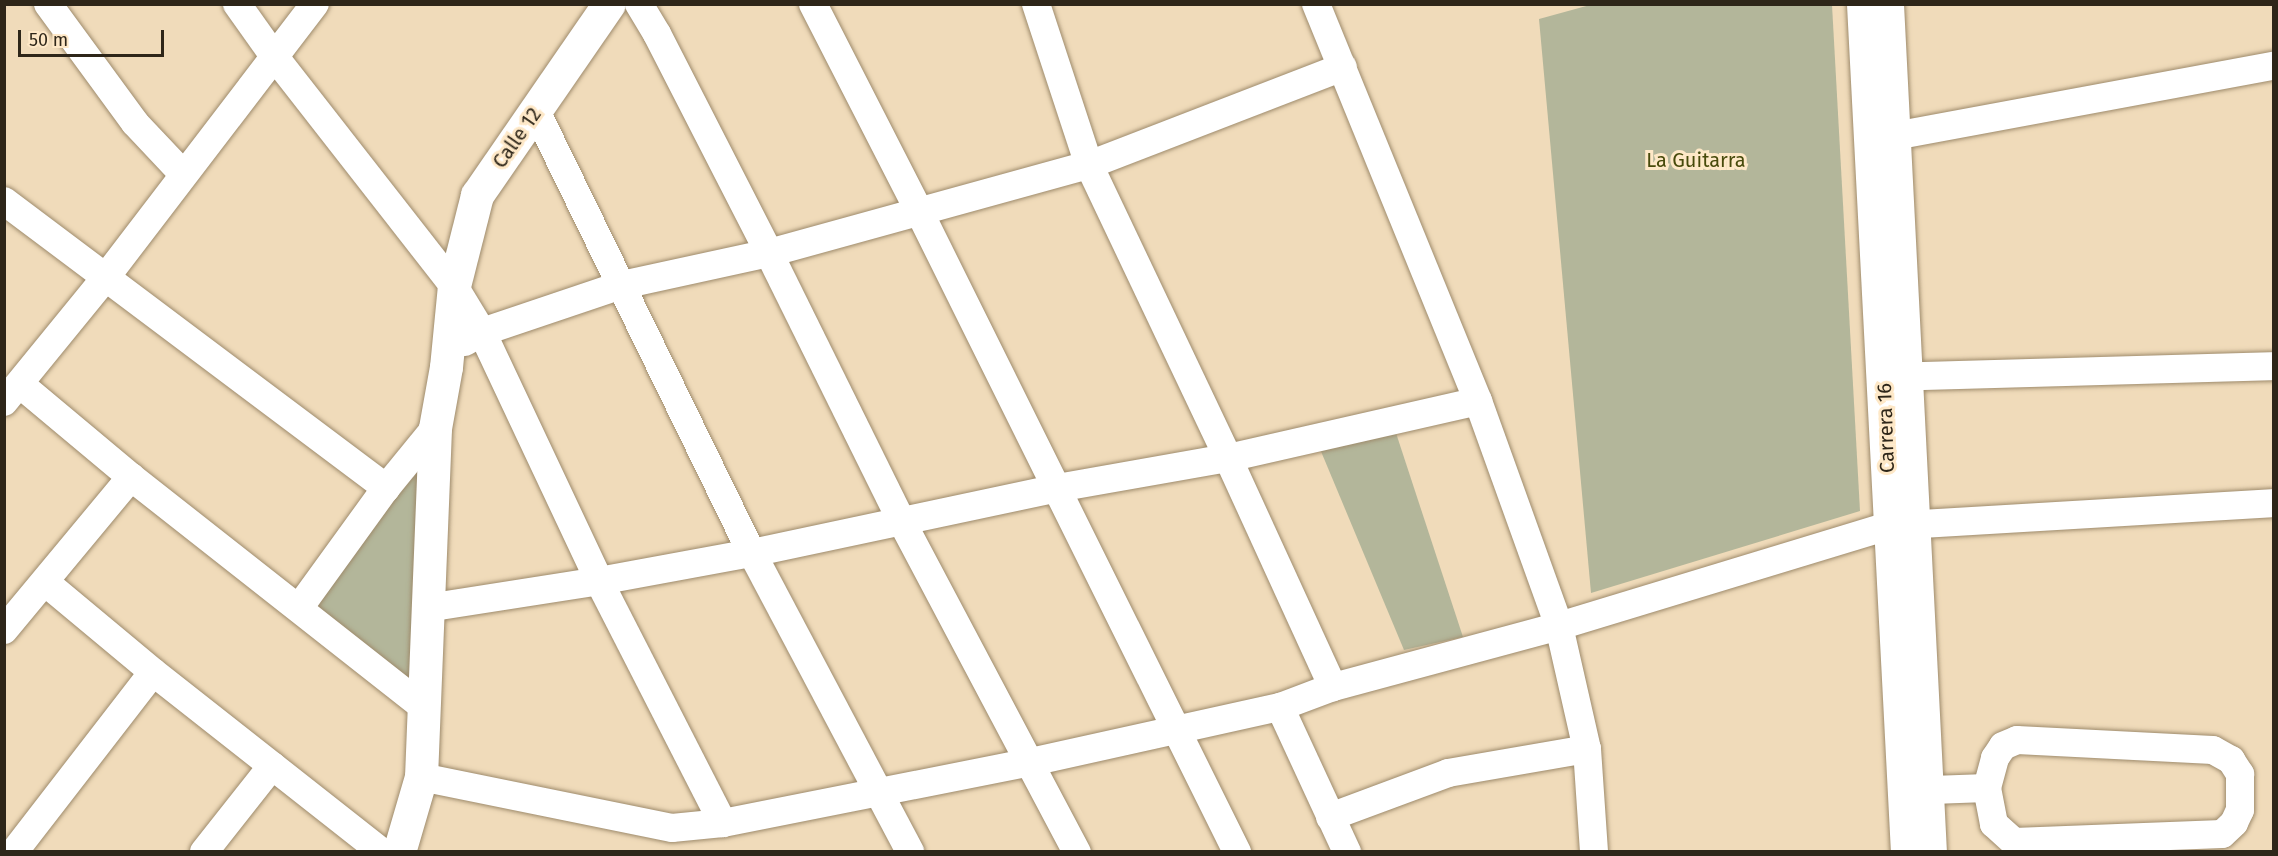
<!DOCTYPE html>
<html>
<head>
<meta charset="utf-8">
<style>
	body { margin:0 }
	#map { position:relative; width:2278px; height:856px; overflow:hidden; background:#f0dbba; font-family:"Fira Sans",sans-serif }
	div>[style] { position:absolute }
	.green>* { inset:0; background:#b3b69a }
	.roads { filter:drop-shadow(0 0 2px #9e8b6c) drop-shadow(0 0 2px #9e8b6c) }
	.minor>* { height:28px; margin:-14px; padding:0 14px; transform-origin:14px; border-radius:14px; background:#fff }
	.major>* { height:33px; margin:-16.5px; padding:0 16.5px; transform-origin:16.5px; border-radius:16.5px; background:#fff }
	span { translate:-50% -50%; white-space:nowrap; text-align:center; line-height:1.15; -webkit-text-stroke:6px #fee8c7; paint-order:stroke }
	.street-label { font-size:20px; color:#2e2619 }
	.park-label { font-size:20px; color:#474a0b }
	.frame { position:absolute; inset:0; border:6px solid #2e2619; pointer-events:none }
	.scale { position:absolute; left:18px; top:30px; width:146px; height:27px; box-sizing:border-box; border:3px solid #2e2619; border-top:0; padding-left:8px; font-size:18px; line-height:21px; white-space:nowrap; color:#2e2619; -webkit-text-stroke:4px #fee8c7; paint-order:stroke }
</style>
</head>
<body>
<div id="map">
	<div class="green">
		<i style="clip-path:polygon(1590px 5px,1832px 5px,1860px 511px,1591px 593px,1539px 19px)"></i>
		<i style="clip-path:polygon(1395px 430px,1463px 637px,1404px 650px,1320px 449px)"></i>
		<i style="clip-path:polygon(424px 453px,413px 689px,310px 606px)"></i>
	</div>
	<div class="roads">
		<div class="minor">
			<i style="left:48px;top:4px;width:147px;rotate:53.8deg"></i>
			<i style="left:135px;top:123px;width:70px;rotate:46.7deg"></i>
			<i style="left:237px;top:4px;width:64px;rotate:54.6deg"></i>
			<i style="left:274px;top:56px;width:292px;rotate:52deg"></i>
			<i style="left:454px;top:286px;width:54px;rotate:58.7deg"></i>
			<i style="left:482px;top:332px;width:275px;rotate:64.8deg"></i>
			<i style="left:599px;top:581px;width:272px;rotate:62.9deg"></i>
			<i style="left:639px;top:4px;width:35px;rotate:59deg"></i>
			<i style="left:657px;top:34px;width:246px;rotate:62.9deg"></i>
			<i style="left:769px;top:253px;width:300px;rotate:63.7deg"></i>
			<i style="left:902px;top:522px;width:374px;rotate:62.1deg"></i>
			<i style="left:813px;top:4px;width:233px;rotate:62.9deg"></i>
			<i style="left:919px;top:211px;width:716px;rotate:63.61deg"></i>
			<i style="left:1036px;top:4px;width:169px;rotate:71.8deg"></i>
			<i style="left:1089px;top:165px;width:324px;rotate:64.6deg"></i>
			<i style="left:1228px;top:458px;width:252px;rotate:65.4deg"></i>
			<i style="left:1316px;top:4px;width:429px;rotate:67.8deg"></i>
			<i style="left:1478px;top:401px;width:239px;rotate:70.2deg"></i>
			<i style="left:1559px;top:626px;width:126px;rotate:77.2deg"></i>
			<i style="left:1587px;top:749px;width:103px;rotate:86.1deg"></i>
			<i style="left:536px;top:111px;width:492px;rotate:64deg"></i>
			<i style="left:752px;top:553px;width:338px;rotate:62.1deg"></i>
			<i style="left:1873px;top:140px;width:408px;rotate:-10.5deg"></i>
			<i style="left:4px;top:201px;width:478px;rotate:36.9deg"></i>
			<i style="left:465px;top:342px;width:20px;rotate:-30deg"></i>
			<i style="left:482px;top:332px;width:148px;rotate:-18.6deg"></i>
			<i style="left:622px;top:285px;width:150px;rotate:-12.3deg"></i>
			<i style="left:769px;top:253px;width:332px;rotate:-15.4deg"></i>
			<i style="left:1089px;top:165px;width:272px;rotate:-21.1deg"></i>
			<i style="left:1884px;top:377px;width:390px;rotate:-1.6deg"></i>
			<i style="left:21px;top:385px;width:143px;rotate:39.9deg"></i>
			<i style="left:131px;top:477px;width:370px;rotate:38.2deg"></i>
			<i style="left:4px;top:402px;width:161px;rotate:-50.8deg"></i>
			<i style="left:106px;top:277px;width:344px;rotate:-52.6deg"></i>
			<i style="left:45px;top:582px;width:141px;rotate:39.8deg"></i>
			<i style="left:153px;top:672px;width:291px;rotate:38.2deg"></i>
			<i style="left:299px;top:608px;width:148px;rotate:-54.1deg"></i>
			<i style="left:386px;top:488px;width:77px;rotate:-50.8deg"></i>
			<i style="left:427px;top:608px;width:174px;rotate:-8.9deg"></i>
			<i style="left:599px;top:581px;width:156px;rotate:-10.4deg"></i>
			<i style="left:752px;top:553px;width:312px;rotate:-12deg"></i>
			<i style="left:1057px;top:488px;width:174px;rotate:-10deg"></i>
			<i style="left:1228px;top:458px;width:256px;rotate:-12.8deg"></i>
			<i style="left:4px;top:630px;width:199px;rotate:-50.3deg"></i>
			<i style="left:1280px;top:707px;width:160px;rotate:65.2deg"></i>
			<i style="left:421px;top:777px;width:256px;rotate:11.5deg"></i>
			<i style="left:672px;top:828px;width:51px;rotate:-5.6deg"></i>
			<i style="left:723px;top:823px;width:314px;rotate:-11.2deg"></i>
			<i style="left:1031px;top:762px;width:255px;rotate:-12.5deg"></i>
			<i style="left:1280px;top:707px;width:57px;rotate:-20.7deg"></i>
			<i style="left:1333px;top:687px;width:234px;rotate:-15.1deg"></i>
			<i style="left:1559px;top:626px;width:345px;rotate:-16.9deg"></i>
			<i style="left:1889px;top:526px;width:386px;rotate:-3.4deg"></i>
			<i style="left:1904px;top:791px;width:83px;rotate:-2.1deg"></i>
			<i style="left:1987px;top:788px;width:31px;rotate:-75deg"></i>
			<i style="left:1995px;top:758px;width:14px;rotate:-56deg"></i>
			<i style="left:2003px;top:746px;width:15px;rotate:-23deg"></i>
			<i style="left:2017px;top:740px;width:196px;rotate:2.9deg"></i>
			<i style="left:2213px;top:750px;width:21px;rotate:29deg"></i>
			<i style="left:2231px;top:760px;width:17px;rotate:57deg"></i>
			<i style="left:2240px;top:774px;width:36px;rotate:90deg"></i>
			<i style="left:2240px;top:810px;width:14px;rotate:115deg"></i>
			<i style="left:2234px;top:823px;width:16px;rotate:137deg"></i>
			<i style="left:2222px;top:834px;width:208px;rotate:177.8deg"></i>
			<i style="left:2014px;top:842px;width:27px;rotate:-138deg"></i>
			<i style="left:1994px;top:824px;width:37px;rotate:-101deg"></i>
			<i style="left:1330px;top:817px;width:126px;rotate:-20.4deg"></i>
			<i style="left:1448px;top:773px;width:141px;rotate:-9.8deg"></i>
			<i style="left:14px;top:852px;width:227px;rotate:-52.3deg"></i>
			<i style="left:204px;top:852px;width:110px;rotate:-51.7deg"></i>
		</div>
		<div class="major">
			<i style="left:1863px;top:4px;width:849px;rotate:87.03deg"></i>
			<i style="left:1887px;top:4px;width:849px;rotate:87.1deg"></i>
			<i style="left:399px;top:852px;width:78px;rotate:-73.7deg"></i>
			<i style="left:421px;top:777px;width:349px;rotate:-87.7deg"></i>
			<i style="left:435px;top:428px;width:62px;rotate:-79.8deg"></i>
			<i style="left:446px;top:367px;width:81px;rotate:-84.4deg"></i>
			<i style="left:454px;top:286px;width:94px;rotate:-75.8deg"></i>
			<i style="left:477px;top:195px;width:232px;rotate:-55.4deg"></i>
		</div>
	</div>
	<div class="street-label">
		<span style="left:517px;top:138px;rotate:-55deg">Calle 12</span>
		<span style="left:1886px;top:428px;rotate:-92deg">Carrera 16</span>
	</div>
	<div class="park-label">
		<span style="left:1696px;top:160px">La Guitarra</span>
	</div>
	<div class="frame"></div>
	<div class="scale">50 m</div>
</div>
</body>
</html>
